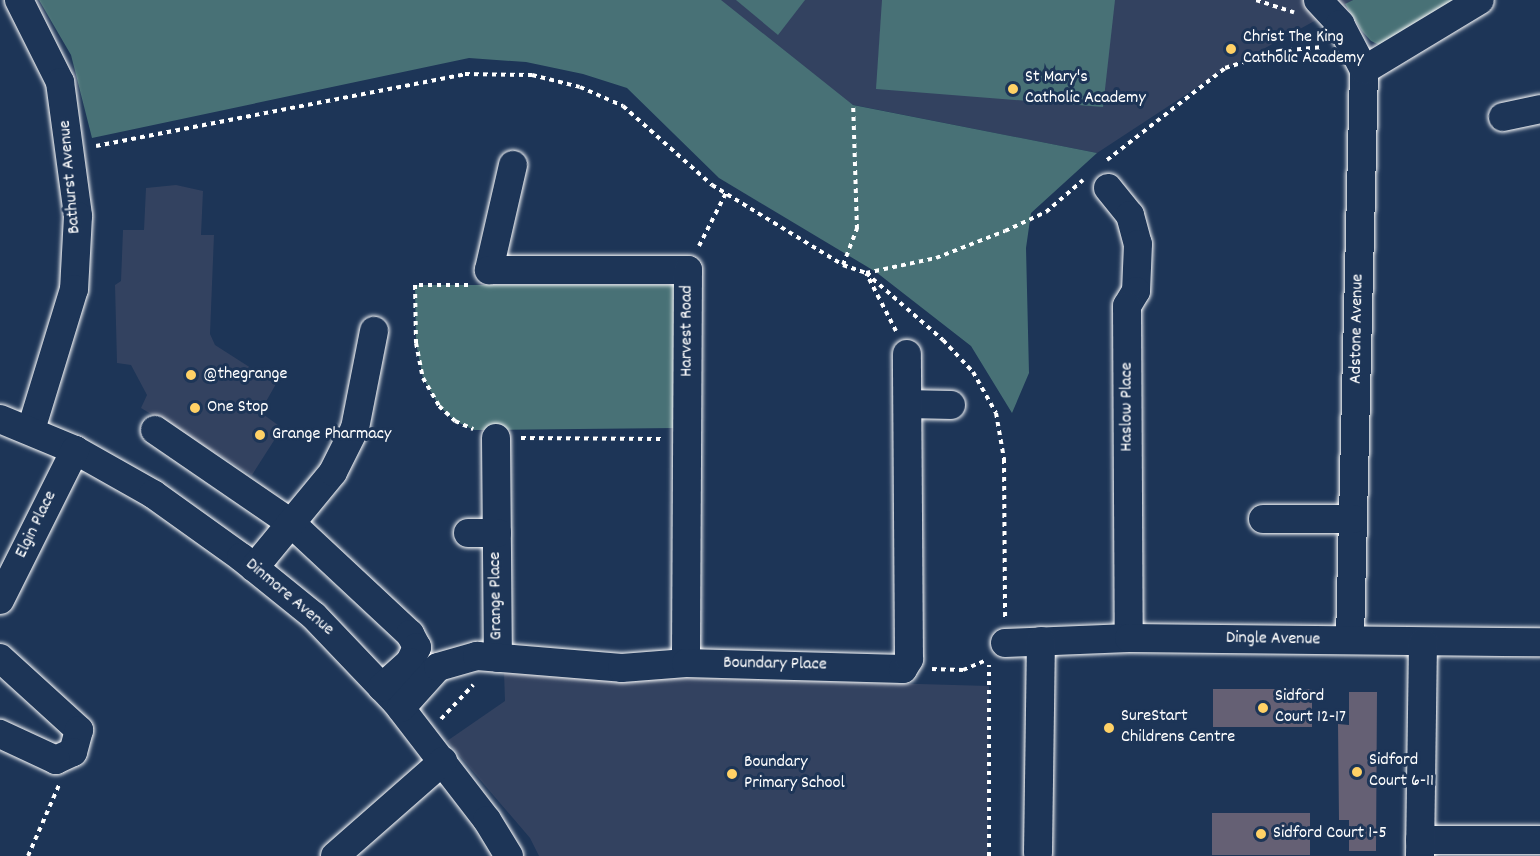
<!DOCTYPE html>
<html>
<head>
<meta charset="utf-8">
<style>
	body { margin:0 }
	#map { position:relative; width:1540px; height:856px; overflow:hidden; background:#1d3557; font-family:Dekko,sans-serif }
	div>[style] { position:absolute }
	.built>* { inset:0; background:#334260 }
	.green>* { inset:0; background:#487176 }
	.building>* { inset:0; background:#656074; transform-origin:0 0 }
	.path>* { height:4px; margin-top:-2px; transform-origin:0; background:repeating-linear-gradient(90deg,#fff 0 4.5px,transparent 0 9px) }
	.roads { filter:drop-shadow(0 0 2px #fff) drop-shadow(0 0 2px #fff) }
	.minor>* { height:28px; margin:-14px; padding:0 14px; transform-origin:14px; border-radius:14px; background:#1d3557 }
	.dots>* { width:16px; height:16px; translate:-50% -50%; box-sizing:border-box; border:3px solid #1d3557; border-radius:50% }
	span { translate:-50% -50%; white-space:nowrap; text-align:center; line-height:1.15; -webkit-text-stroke:6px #1d3557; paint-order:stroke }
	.poi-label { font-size:18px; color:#fff }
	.left { translate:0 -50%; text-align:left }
	.street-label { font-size:18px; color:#fff }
</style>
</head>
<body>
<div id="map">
	<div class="built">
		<i style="clip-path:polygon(719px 0,1353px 0,1219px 73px,1097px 153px,849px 104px)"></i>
		<i style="clip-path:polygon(176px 185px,203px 191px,201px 235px,214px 235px,210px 334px,215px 345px,276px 384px,260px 412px,282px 428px,252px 475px,141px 408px,147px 395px,131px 365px,117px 363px,115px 285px,121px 281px,123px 230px,144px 230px,146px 188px)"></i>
		<i style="clip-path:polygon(504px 672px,989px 686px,988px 856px,539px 856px,530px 838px,447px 741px,505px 701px)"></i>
	</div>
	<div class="green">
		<i style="clip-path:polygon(39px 0,721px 0,853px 105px,1097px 153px,1031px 213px,1026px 248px,1029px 373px,1012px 413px,971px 346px,876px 272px,719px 178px,627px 88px,583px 74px,526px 62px,469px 58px,92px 138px,71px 55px)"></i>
		<i style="clip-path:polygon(736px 0,805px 0,778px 35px)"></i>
		<i style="clip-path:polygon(882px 0,1115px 0,1103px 107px,876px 89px)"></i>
		<i style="clip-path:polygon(1353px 0,1480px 0,1392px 51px,1371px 41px,1362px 31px,1345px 4px)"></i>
		<i style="clip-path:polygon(415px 285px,676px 285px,675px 428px,474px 430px,455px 421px,439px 406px,423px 378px,416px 343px)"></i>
	</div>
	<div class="building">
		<i style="left:1213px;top:689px;width:99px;height:38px"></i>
		<i style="clip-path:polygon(1349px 692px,1377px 692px,1376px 851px,1349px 851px,1349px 820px,1339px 820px,1338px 724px,1349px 725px)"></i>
		<i style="left:1310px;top:813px;width:42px;height:98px;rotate:90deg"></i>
	</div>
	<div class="path">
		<i style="left:1256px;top:0;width:40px;rotate:18deg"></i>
		<i style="left:96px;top:146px;width:376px;rotate:-11deg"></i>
		<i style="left:465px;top:74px;width:67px;rotate:0.9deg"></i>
		<i style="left:532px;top:75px;width:49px;rotate:14deg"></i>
		<i style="left:580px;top:87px;width:47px;rotate:23.8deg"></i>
		<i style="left:623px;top:106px;width:119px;rotate:41.6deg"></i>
		<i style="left:712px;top:185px;width:153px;rotate:31.4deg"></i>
		<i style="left:843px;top:265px;width:24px;rotate:19deg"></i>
		<i style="left:866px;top:273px;width:102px;rotate:41deg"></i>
		<i style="left:943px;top:340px;width:44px;rotate:46.8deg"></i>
		<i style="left:973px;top:372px;width:47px;rotate:60.7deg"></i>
		<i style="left:996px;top:413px;width:47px;rotate:80.1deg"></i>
		<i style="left:1004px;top:459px;width:158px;rotate:89.6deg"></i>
		<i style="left:1107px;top:160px;width:150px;rotate:-37.9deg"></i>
		<i style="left:1225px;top:68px;width:57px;rotate:-17.5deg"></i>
		<i style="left:1279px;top:51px;width:44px;rotate:-5.2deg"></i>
		<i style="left:699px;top:246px;width:59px;rotate:-63deg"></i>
		<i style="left:843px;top:265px;width:39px;rotate:-69deg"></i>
		<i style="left:857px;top:229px;width:124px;rotate:-91.8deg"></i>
		<i style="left:468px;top:285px;width:53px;rotate:180deg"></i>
		<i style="left:415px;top:285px;width:58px;rotate:89deg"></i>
		<i style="left:416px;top:343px;width:36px;rotate:79deg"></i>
		<i style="left:423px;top:378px;width:32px;rotate:60deg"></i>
		<i style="left:439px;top:406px;width:22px;rotate:43deg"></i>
		<i style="left:455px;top:421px;width:20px;rotate:24deg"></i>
		<i style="left:896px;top:331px;width:65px;rotate:-117.3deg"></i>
		<i style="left:866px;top:273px;width:72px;rotate:-12.1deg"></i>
		<i style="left:936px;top:258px;width:74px;rotate:-21.4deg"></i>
		<i style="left:1005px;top:231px;width:45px;rotate:-24.9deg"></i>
		<i style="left:1046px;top:212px;width:49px;rotate:-40.9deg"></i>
		<i style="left:521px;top:438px;width:140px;rotate:0.4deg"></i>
		<i style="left:932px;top:669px;width:31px;rotate:2deg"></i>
		<i style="left:963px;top:670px;width:25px;rotate:-23deg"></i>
		<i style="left:441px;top:719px;width:47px;rotate:-46.7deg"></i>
		<i style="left:28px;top:856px;width:77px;rotate:-66.4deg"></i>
		<i style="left:989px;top:856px;width:191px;rotate:-90deg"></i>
	</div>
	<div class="roads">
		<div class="minor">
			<i style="left:19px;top:0;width:92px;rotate:63.4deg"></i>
			<i style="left:60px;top:82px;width:135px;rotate:82.3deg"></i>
			<i style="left:78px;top:216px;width:73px;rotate:93.1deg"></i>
			<i style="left:74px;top:289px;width:147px;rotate:107deg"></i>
			<i style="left:1318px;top:0;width:33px;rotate:47deg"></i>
			<i style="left:1340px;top:24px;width:52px;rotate:62.4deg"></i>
			<i style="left:1364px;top:70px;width:570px;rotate:91.41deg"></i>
			<i style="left:1364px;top:70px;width:135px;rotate:-31.1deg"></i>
			<i style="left:1503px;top:117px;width:38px;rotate:-12deg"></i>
			<i style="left:513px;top:165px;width:108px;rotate:102.9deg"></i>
			<i style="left:489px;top:270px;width:199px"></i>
			<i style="left:688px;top:270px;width:393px;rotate:90.3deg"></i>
			<i style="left:1108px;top:188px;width:35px;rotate:51deg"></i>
			<i style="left:1130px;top:215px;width:30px;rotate:75deg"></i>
			<i style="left:1138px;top:244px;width:47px;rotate:92.4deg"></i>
			<i style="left:1136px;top:291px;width:17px;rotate:121deg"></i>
			<i style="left:1127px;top:306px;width:332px;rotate:89.7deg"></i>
			<i style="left:908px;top:404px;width:43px;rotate:1.3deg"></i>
			<i style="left:0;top:419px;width:81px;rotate:22.5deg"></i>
			<i style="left:75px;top:450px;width:90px;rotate:29.4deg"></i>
			<i style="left:153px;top:494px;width:108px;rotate:35.6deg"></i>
			<i style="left:241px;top:557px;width:94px;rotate:38.9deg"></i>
			<i style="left:314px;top:616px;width:119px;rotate:46.4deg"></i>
			<i style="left:396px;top:702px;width:149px;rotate:52.4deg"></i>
			<i style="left:487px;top:820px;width:42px;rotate:58.6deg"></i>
			<i style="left:155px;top:430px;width:165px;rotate:34.4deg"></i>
			<i style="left:291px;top:523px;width:163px;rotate:43deg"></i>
			<i style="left:410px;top:634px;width:15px;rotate:62deg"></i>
			<i style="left:417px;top:647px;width:17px;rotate:115deg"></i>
			<i style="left:410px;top:662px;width:38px;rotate:138deg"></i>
			<i style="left:496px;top:438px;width:220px;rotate:89.5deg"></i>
			<i style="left:1263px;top:519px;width:90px"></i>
			<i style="left:468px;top:533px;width:29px"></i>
			<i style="left:254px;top:568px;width:124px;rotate:-50.5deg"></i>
			<i style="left:333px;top:472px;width:49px;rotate:-63.4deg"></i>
			<i style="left:355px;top:428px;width:99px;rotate:-78.9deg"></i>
			<i style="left:0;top:600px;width:168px;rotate:-63.4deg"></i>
			<i style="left:1005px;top:643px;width:124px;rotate:-2.3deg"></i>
			<i style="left:1129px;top:638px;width:411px;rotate:0.6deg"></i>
			<i style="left:0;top:658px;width:107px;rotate:42.3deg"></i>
			<i style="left:79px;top:730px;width:23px;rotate:105deg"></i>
			<i style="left:73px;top:752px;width:19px;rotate:155deg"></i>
			<i style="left:56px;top:760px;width:62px;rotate:-155.1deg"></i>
			<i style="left:401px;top:708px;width:55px;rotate:-47.9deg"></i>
			<i style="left:438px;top:667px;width:41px;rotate:-15.8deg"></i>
			<i style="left:477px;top:656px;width:145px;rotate:4.7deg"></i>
			<i style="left:622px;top:668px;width:64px;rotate:-4.5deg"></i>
			<i style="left:686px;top:663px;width:217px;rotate:1.6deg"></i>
			<i style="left:903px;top:669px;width:12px;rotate:-59deg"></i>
			<i style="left:909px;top:659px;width:305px;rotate:-90.4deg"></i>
			<i style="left:1420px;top:840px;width:120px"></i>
			<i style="left:1038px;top:853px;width:212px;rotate:-89.2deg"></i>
			<i style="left:335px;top:856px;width:144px;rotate:-41.3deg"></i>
			<i style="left:1420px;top:856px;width:214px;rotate:-89.2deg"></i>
		</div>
	</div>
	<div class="dots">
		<i style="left:1231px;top:49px;background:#ffd166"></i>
		<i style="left:1013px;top:89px;background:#ffd166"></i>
		<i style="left:191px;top:375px;background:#ffd166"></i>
		<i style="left:195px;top:408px;background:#ffd166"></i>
		<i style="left:260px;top:435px;background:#ffd166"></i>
		<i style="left:1263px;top:708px;background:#ffd166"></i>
		<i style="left:1109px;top:728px;background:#ffd166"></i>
		<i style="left:1357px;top:772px;background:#ffd166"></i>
		<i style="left:732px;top:774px;background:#ffd166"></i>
		<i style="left:1261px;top:834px;background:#ffd166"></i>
	</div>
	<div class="poi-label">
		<span class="left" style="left:1243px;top:49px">Christ The King<br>Catholic Academy</span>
		<span class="left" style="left:1025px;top:89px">St Mary's<br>Catholic Academy</span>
		<span class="left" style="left:203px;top:375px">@thegrange</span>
		<span class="left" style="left:207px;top:408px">One Stop</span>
		<span class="left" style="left:272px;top:435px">Grange Pharmacy</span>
		<span class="left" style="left:1275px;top:708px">Sidford<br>Court 12-17</span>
		<span class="left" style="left:1121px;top:728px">SureStart<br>Childrens Centre</span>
		<span class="left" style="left:1369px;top:772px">Sidford<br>Court 6-11</span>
		<span class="left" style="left:744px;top:774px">Boundary<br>Primary School</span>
		<span class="left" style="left:1273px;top:834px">Sidford Court 1-5</span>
	</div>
	<div class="street-label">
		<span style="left:71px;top:177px;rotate:-95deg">Bathurst Avenue</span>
		<span style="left:1358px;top:329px;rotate:-89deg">Adstone Avenue</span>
		<span style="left:688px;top:331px;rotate:-90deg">Harvest Road</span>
		<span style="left:1128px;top:407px;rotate:-90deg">Haslow Place</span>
		<span style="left:37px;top:525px;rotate:-64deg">Elgin Place</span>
		<span style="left:497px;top:596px;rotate:-91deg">Grange Place</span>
		<span style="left:289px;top:598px;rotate:40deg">Dinmore Avenue</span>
		<span style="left:1273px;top:640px;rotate:1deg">Dingle Avenue</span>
		<span style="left:775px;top:665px;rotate:1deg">Boundary Place</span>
	</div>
</div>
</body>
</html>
